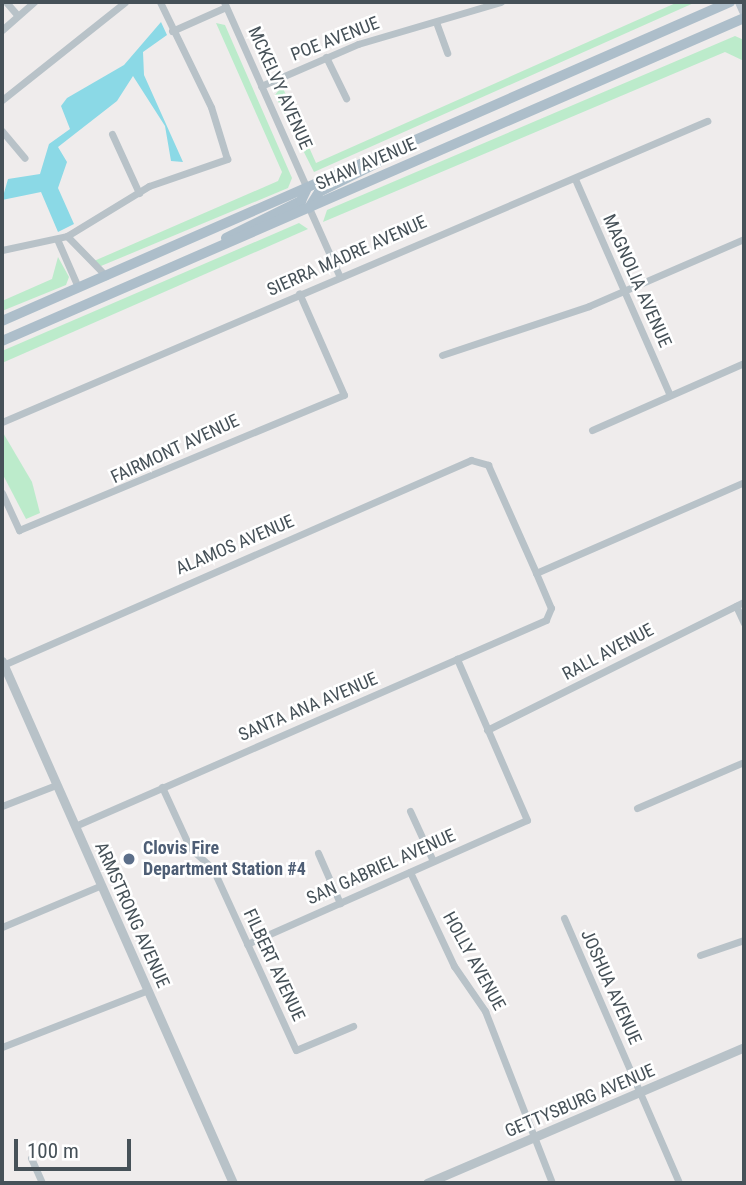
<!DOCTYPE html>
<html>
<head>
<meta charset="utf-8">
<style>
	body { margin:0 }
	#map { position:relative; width:746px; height:1185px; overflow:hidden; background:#efecec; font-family:"Roboto Condensed",sans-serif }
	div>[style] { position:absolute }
	.green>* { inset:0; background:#bcebcb }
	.water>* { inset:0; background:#8bd9e6 }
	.minor>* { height:7px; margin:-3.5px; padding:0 3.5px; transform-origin:3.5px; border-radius:3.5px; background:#b8c2c8 }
	.tertiary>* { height:9px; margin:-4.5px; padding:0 4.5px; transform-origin:4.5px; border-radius:4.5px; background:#b8c2c8 }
	.secondary>* { height:10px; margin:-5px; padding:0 5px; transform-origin:5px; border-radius:5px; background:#b9c4cd }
	.primary>* { height:10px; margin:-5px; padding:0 5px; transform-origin:5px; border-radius:5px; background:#adbeca }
	.dots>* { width:19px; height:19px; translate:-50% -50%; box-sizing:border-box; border:4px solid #fff; border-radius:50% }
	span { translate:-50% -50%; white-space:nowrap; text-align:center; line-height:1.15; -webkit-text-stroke:5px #fff; paint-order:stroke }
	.street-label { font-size:18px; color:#465158 }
	.service-label { font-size:18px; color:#4e5e75; font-weight:700 }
	.left { translate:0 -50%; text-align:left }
	.frame { position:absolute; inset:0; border:4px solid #465158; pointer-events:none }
	.scale { position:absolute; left:14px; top:1139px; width:117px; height:32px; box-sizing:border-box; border:4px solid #465158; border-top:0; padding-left:9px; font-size:21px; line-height:24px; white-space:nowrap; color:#465158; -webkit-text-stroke:5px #fff; paint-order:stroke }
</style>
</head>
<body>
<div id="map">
	<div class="green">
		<i style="clip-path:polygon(678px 2px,696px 2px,314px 172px,275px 95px,282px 86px,316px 163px)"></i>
		<i style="clip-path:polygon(216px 23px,225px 25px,292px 178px,288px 188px,101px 266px,94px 261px,278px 181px,282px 172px)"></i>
		<i style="clip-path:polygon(735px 36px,744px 40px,744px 61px,725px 52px,323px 222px,327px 210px)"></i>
		<i style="clip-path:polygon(299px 223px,308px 229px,2px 363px,2px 351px)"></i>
		<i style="clip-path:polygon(58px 257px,69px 277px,66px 285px,2px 311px,2px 301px,52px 279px)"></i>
		<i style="clip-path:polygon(2px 431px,32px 482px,40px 513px,26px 519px,2px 473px)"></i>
	</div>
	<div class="water">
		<i style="clip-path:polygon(161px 22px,167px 35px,143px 52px,144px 75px,183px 162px,171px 161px,165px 126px,133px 76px,117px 101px,58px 147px,67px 162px,58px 188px,74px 224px,58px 232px,41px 192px,2px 200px,8px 179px,40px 174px,49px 144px,70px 129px,61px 106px,67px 98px,124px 65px)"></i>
	</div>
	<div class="minor">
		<i style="left:6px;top:2px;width:18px;rotate:49deg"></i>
		<i style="left:224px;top:2px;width:204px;rotate:66deg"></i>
		<i style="left:436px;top:22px;width:33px;rotate:70deg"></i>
		<i style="left:2px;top:30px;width:43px;rotate:-41.2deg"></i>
		<i style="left:172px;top:31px;width:59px;rotate:-24deg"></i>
		<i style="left:326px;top:57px;width:46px;rotate:64deg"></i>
		<i style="left:261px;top:86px;width:106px;rotate:-23.4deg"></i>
		<i style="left:358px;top:44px;width:149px;rotate:-16.4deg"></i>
		<i style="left:2px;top:100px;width:157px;rotate:-38.5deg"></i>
		<i style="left:2px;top:131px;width:35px;rotate:50deg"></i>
		<i style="left:112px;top:134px;width:65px;rotate:65.4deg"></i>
		<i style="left:575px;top:179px;width:236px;rotate:66.3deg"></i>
		<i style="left:309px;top:208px;width:73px;rotate:65.9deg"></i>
		<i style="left:67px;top:236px;width:56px;rotate:45.7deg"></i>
		<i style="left:57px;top:239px;width:52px;rotate:66.4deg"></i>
		<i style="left:2px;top:250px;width:66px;rotate:-12.2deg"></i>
		<i style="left:67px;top:236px;width:96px;rotate:-31.4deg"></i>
		<i style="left:149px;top:186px;width:83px;rotate:-19.1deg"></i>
		<i style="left:227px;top:159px;width:54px;rotate:-107.1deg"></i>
		<i style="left:211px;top:107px;width:117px;rotate:-115.9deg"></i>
		<i style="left:442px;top:355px;width:155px;rotate:-18.4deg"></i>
		<i style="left:589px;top:306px;width:169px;rotate:-23.4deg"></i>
		<i style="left:2px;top:422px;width:767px;rotate:-23.12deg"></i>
		<i style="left:592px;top:430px;width:166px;rotate:-23.8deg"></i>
		<i style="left:2px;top:493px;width:41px;rotate:65.3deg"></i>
		<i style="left:19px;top:530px;width:352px;rotate:-22.6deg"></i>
		<i style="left:344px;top:395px;width:111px;rotate:-113.8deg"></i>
		<i style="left:536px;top:573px;width:227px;rotate:-23.6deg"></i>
		<i style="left:736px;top:606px;width:19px;rotate:65deg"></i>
		<i style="left:3px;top:665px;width:511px;rotate:-23.66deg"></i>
		<i style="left:471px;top:460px;width:18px;rotate:16deg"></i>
		<i style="left:488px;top:465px;width:118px;rotate:66deg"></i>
		<i style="left:536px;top:573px;width:38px;rotate:67deg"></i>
		<i style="left:551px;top:608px;width:13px;rotate:113deg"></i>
		<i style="left:546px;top:620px;width:514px;rotate:156.38deg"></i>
		<i style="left:487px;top:730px;width:287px;rotate:-26.5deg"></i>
		<i style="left:162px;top:787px;width:67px;rotate:65.3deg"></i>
		<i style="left:190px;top:848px;width:31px;rotate:42deg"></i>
		<i style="left:213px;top:869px;width:199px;rotate:65.4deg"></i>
		<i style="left:296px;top:1050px;width:62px;rotate:-22.8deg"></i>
		<i style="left:2px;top:806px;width:58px;rotate:-21.3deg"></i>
		<i style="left:637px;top:808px;width:116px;rotate:-23.3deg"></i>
		<i style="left:410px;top:811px;width:55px;rotate:65.3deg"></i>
		<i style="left:318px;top:853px;width:55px;rotate:66.3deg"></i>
		<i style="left:410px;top:872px;width:104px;rotate:64.9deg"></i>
		<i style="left:454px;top:966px;width:55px;rotate:55.4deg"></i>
		<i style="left:485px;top:1011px;width:185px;rotate:68.7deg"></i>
		<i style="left:564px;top:918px;width:289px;rotate:66.5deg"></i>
		<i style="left:2px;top:927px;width:108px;rotate:-22.8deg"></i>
		<i style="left:247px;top:944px;width:306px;rotate:-23.9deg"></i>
		<i style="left:527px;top:820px;width:176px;rotate:-113.5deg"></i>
		<i style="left:700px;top:955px;width:46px;rotate:-18.8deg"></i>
		<i style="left:2px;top:1047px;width:157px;rotate:-21.3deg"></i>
		<i style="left:31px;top:1158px;width:27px;rotate:66deg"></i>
	</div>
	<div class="tertiary">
		<i style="left:2px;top:661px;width:571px;rotate:66.13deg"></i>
		<i style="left:427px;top:1183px;width:345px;rotate:-23.2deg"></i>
	</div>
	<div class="secondary">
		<i style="left:740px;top:2px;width:10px;rotate:66deg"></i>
	</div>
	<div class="primary">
		<i style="left:309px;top:208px;width:19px;rotate:-58deg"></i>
		<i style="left:319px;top:192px;width:78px;rotate:-26.6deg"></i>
		<i style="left:226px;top:238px;width:84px;rotate:-26.3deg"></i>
		<i style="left:301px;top:201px;width:14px;rotate:-65deg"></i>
		<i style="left:2px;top:321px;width:795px;rotate:-23.66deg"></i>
		<i style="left:2px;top:341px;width:809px;rotate:-23.52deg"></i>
	</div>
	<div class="dots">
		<i style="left:129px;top:859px;background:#5c6f8a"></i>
	</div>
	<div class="street-label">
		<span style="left:335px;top:39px;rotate:-21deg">POE AVENUE</span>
		<span style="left:280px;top:88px;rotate:66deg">MCKELVY AVENUE</span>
		<span style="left:366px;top:164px;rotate:-23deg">SHAW AVENUE</span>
		<span style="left:347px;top:256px;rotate:-24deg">SIERRA MADRE AVENUE</span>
		<span style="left:637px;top:281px;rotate:66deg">MAGNOLIA AVENUE</span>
		<span style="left:175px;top:449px;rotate:-25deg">FAIRMONT AVENUE</span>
		<span style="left:235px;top:545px;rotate:-23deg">ALAMOS AVENUE</span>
		<span style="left:608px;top:652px;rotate:-28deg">RALL AVENUE</span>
		<span style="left:308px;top:707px;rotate:-23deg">SANTA ANA AVENUE</span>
		<span style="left:381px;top:867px;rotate:-24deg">SAN GABRIEL AVENUE</span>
		<span style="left:132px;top:915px;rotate:66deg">ARMSTRONG AVENUE</span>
		<span style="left:474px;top:961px;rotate:61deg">HOLLY AVENUE</span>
		<span style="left:274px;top:965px;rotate:65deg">FILBERT AVENUE</span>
		<span style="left:611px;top:987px;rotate:66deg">JOSHUA AVENUE</span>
		<span style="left:580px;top:1101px;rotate:-23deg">GETTYSBURG AVENUE</span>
	</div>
	<div class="service-label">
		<span class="left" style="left:143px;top:859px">Clovis Fire<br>Department Station #4</span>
	</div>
	<div class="frame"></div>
	<div class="scale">100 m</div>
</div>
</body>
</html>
